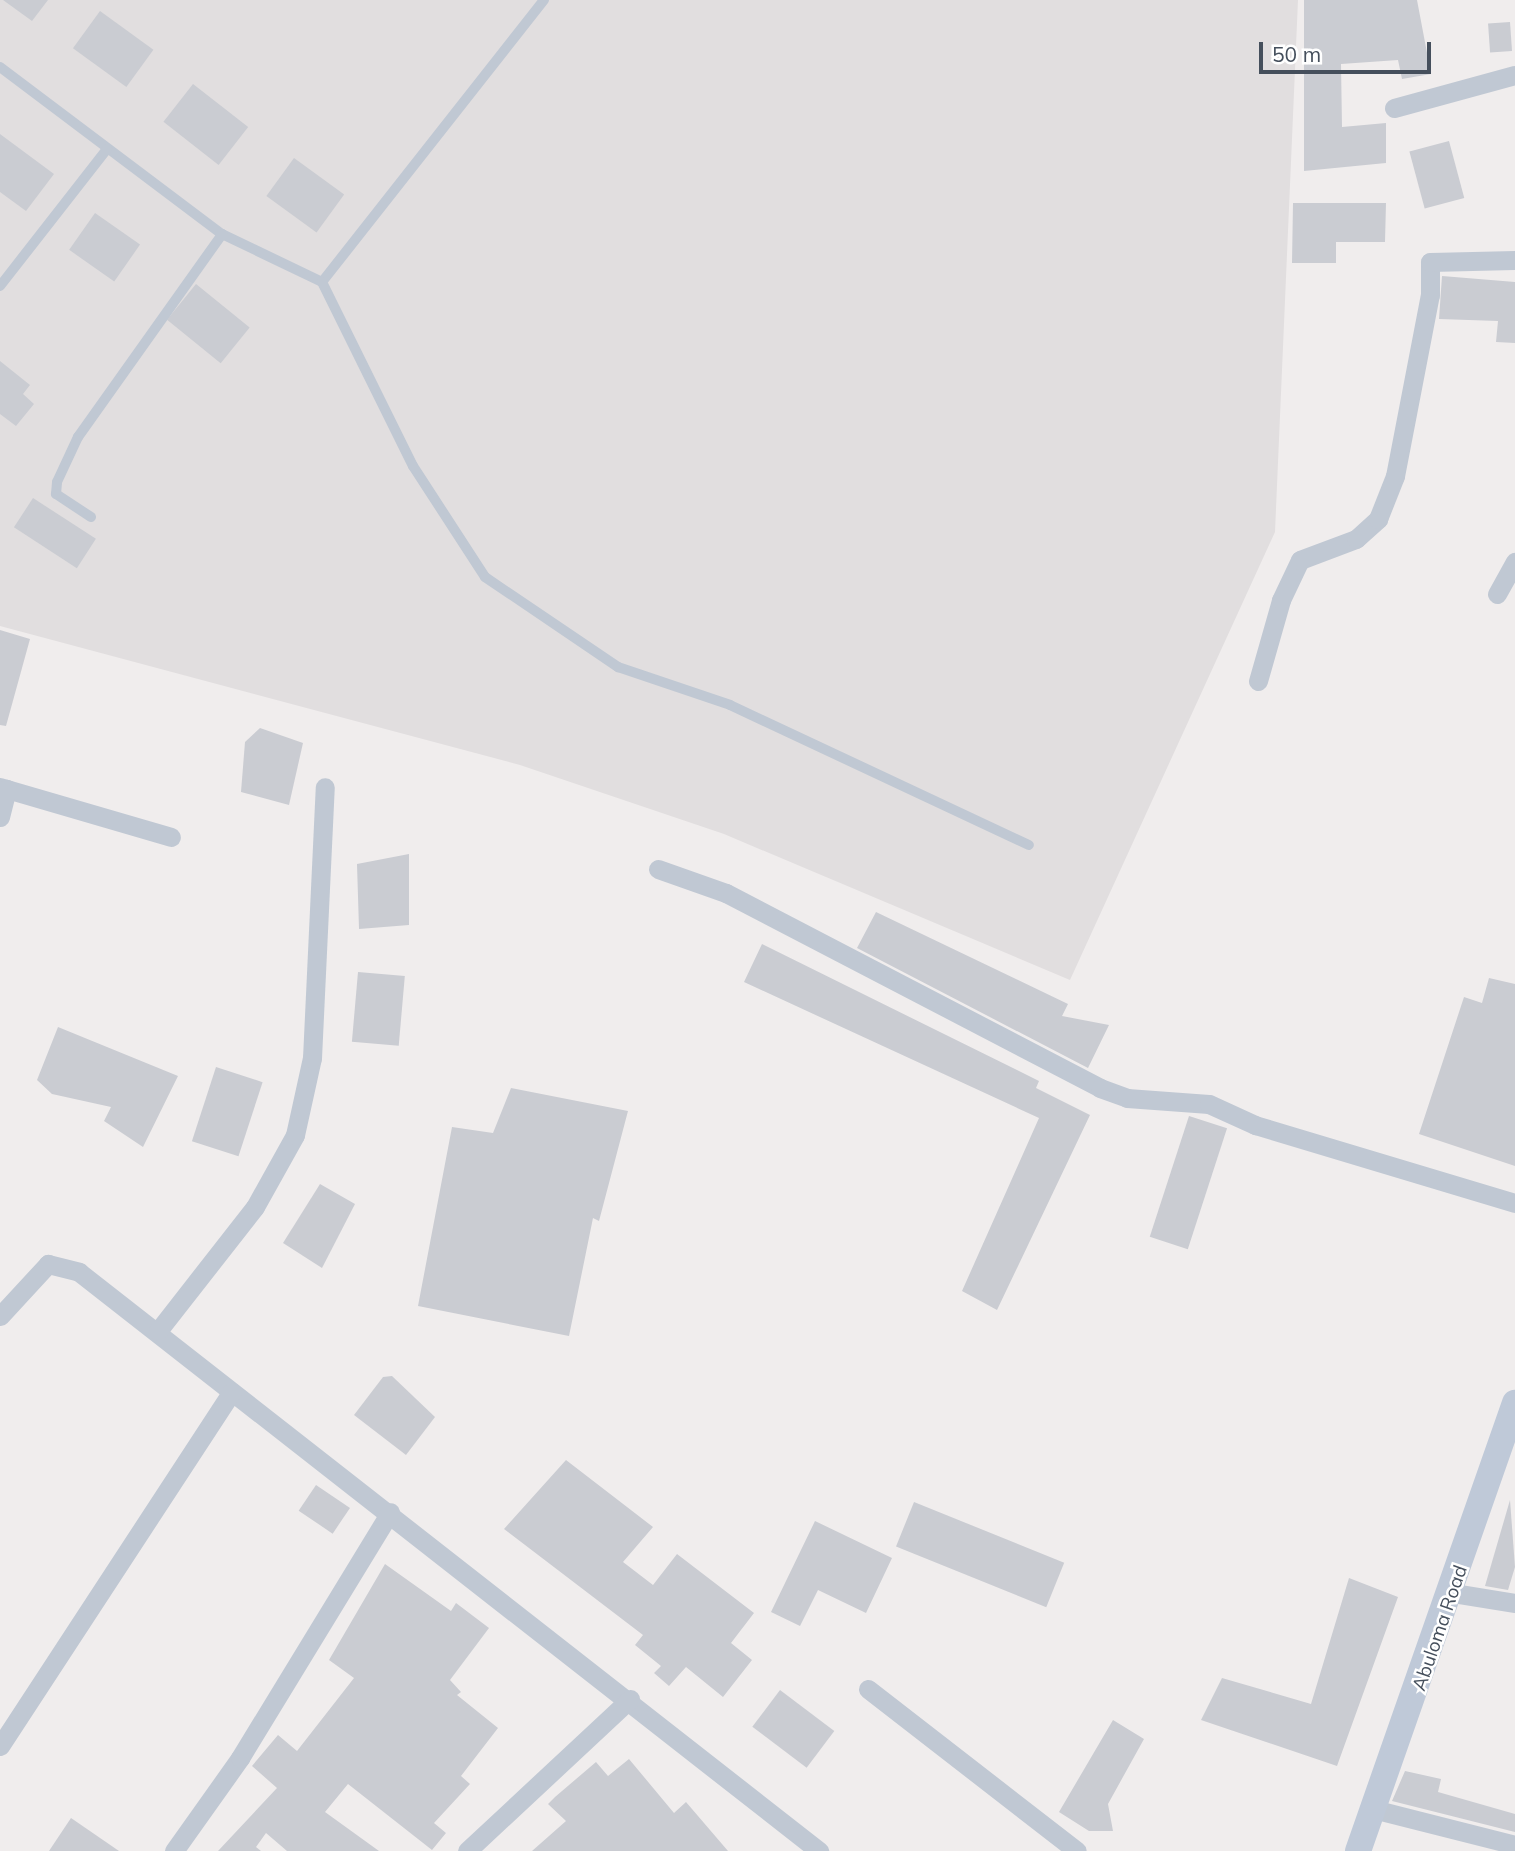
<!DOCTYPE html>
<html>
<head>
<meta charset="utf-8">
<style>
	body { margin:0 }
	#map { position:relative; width:1515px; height:1851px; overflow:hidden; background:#f0eded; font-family:Mulish,sans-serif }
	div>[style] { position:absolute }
	.education>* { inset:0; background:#e1dedf }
	.building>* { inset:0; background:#caccd2; transform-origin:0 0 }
	.lane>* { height:10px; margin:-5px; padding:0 5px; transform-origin:5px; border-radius:5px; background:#c0c8d3 }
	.street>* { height:19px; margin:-9.5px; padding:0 9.5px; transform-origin:9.5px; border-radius:9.5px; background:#c0c8d3 }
	.secondary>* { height:26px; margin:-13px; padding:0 13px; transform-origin:13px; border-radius:13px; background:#bfc9d8 }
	span { translate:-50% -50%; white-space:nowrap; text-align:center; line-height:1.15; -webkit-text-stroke:5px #fff; paint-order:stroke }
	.street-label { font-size:19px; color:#454f5c }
	.scale { position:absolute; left:1259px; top:42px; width:172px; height:32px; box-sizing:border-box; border:4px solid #454f5c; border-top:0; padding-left:9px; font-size:21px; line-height:24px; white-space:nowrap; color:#454f5c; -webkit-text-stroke:5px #fff; paint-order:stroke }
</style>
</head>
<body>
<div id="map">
	<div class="education">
		<i style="clip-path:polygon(0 0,1298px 0,1275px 532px,1070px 980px,724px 834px,520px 765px,0 626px)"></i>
	</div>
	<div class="building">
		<i style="clip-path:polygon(3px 0,48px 0,32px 21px)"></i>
		<i style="clip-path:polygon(1304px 0,1417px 0,1431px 74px,1402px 79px,1398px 60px,1341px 64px,1342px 127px,1386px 123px,1386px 163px,1304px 171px)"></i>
		<i style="left:100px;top:11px;width:66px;height:46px;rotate:36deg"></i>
		<i style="left:1510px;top:22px;width:29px;height:22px;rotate:86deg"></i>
		<i style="left:193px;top:84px;width:70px;height:48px;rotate:38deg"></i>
		<i style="clip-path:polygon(0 134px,54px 174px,26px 211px,0 192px)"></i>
		<i style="left:1449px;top:141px;width:59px;height:41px;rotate:75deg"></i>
		<i style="left:294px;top:158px;width:62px;height:47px;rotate:36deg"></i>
		<i style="clip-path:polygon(1293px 203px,1386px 203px,1385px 242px,1336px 242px,1336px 263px,1292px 263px)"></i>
		<i style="left:95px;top:213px;width:55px;height:45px;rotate:35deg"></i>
		<i style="clip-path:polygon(1442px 276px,1515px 282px,1515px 343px,1496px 342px,1498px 321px,1439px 319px)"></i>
		<i style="left:196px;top:284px;width:69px;height:46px;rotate:39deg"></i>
		<i style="clip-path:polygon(0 361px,30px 385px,23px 394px,34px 404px,16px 426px,0 414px)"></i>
		<i style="left:33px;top:498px;width:75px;height:35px;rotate:33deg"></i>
		<i style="clip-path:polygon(0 630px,30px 639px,6px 726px,0 725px)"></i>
		<i style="clip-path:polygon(260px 728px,303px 743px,289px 805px,241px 792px,245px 742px)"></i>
		<i style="clip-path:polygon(409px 854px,409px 925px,359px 929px,357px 864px)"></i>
		<i style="clip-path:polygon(876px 912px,1068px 1004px,1062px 1016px,1109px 1025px,1088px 1068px,857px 948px)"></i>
		<i style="clip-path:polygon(762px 944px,1039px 1081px,1036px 1088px,1090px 1115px,997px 1310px,962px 1291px,1039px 1118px,744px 982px)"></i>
		<i style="left:358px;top:972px;width:47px;height:70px;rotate:5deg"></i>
		<i style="clip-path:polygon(1489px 978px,1515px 984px,1515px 1166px,1419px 1134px,1464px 997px,1482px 1003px)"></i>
		<i style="clip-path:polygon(58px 1027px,178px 1076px,143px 1147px,104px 1121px,111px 1107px,52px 1094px,37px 1080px)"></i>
		<i style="left:216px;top:1067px;width:49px;height:78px;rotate:18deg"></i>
		<i style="clip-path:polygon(511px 1088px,628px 1111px,599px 1221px,593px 1218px,569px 1336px,418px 1306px,452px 1127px,493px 1133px)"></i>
		<i style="left:1189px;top:1116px;width:40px;height:127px;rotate:18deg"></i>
		<i style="clip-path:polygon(320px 1184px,355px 1204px,322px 1268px,283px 1243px)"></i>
		<i style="clip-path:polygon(392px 1376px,435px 1417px,406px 1455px,354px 1415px,383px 1377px)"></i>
		<i style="clip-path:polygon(566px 1460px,653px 1527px,623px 1562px,653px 1585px,677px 1554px,754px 1613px,731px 1643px,752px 1660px,723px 1697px,686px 1667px,669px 1686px,654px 1673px,661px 1666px,635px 1645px,643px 1635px,504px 1529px)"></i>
		<i style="left:316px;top:1485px;width:41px;height:31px;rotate:34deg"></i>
		<i style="clip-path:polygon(1510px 1500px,1515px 1567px,1508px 1590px,1485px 1586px)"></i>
		<i style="left:914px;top:1502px;width:162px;height:48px;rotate:22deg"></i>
		<i style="clip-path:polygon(815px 1521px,892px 1558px,866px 1613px,818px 1590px,800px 1626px,771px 1612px)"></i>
		<i style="clip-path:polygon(385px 1564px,451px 1611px,456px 1603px,489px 1628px,450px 1680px,461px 1692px,457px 1695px,498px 1728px,461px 1776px,470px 1784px,434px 1823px,446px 1833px,432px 1850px,348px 1784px,325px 1812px,379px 1851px,287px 1851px,266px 1833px,256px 1847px,261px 1851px,218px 1851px,277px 1788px,252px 1766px,278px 1735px,297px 1751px,354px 1678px,329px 1660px)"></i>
		<i style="clip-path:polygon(1349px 1578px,1398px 1597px,1337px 1766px,1201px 1720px,1222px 1678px,1311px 1704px)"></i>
		<i style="left:780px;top:1690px;width:68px;height:46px;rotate:37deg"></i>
		<i style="clip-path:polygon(1113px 1720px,1144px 1739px,1108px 1804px,1113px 1831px,1089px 1831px,1059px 1812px)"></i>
		<i style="clip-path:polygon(629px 1759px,674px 1813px,686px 1802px,728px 1851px,532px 1851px,566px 1821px,548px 1804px,555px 1797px,596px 1762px,608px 1776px)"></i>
		<i style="clip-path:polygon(1405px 1771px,1441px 1779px,1438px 1792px,1515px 1814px,1515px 1832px,1392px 1801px)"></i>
		<i style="clip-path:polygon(71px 1818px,119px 1851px,49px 1851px)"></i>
	</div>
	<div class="lane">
		<i style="left:0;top:67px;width:278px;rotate:37deg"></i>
		<i style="left:222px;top:234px;width:111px;rotate:25.6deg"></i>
		<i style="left:322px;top:282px;width:359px;rotate:-51.8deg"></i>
		<i style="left:322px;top:282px;width:205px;rotate:63.7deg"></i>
		<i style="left:413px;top:466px;width:132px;rotate:57deg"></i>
		<i style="left:485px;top:577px;width:161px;rotate:34.1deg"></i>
		<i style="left:618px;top:667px;width:118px;rotate:18.7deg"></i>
		<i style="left:730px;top:705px;width:330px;rotate:25.1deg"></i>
		<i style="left:0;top:286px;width:174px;rotate:-52deg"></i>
		<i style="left:91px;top:517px;width:42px;rotate:-146.7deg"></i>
		<i style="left:56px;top:494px;width:12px;rotate:-85deg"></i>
		<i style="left:57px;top:482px;width:50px;rotate:-65deg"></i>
		<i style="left:78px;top:437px;width:249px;rotate:-54.6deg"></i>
	</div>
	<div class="street">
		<i style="left:1394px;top:108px;width:125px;rotate:-15.3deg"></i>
		<i style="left:1497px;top:594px;width:37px;rotate:-61deg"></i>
		<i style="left:1258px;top:681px;width:84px;rotate:-74.1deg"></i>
		<i style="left:1281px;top:600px;width:44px;rotate:-64.6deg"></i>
		<i style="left:1300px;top:560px;width:60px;rotate:-20.6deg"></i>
		<i style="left:1356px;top:539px;width:30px;rotate:-42deg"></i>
		<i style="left:1378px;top:519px;width:46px;rotate:-68.4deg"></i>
		<i style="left:1395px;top:476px;width:184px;rotate:-79.1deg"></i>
		<i style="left:1430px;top:295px;width:33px;rotate:-90deg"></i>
		<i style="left:1430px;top:262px;width:85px;rotate:-1.3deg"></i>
		<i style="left:0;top:787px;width:178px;rotate:16.3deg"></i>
		<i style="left:0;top:817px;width:29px;rotate:-76deg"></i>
		<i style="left:658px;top:869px;width:72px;rotate:19.4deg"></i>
		<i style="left:726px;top:893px;width:422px;rotate:27.5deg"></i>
		<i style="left:1100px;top:1088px;width:29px;rotate:20deg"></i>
		<i style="left:1127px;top:1098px;width:82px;rotate:4.2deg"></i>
		<i style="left:1209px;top:1104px;width:51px;rotate:24.5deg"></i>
		<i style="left:1255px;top:1125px;width:271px;rotate:16.7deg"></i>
		<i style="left:0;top:1316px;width:71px;rotate:-47.3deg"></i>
		<i style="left:48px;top:1264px;width:32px;rotate:14deg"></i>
		<i style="left:79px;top:1272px;width:940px;rotate:38.04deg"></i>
		<i style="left:158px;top:1331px;width:157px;rotate:-52deg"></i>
		<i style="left:255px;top:1207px;width:82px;rotate:-60.9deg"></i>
		<i style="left:295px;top:1135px;width:79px;rotate:-77.6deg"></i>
		<i style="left:312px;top:1058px;width:271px;rotate:-87.3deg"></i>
		<i style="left:1453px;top:1593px;width:63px;rotate:9.2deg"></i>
		<i style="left:868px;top:1689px;width:264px;rotate:37.8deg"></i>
		<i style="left:0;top:1746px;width:423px;rotate:-56.8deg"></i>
		<i style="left:1377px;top:1810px;width:142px;rotate:14.2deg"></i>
		<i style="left:174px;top:1851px;width:114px;rotate:-54.6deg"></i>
		<i style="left:240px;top:1758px;width:288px;rotate:-58.6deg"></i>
		<i style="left:467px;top:1851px;width:223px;rotate:-43deg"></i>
	</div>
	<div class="secondary">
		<i style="left:1358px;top:1851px;width:475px;rotate:-70.7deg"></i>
	</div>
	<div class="street-label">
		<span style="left:1440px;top:1628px;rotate:-71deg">Abuloma Road</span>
	</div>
	<div class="scale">50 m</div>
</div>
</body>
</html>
